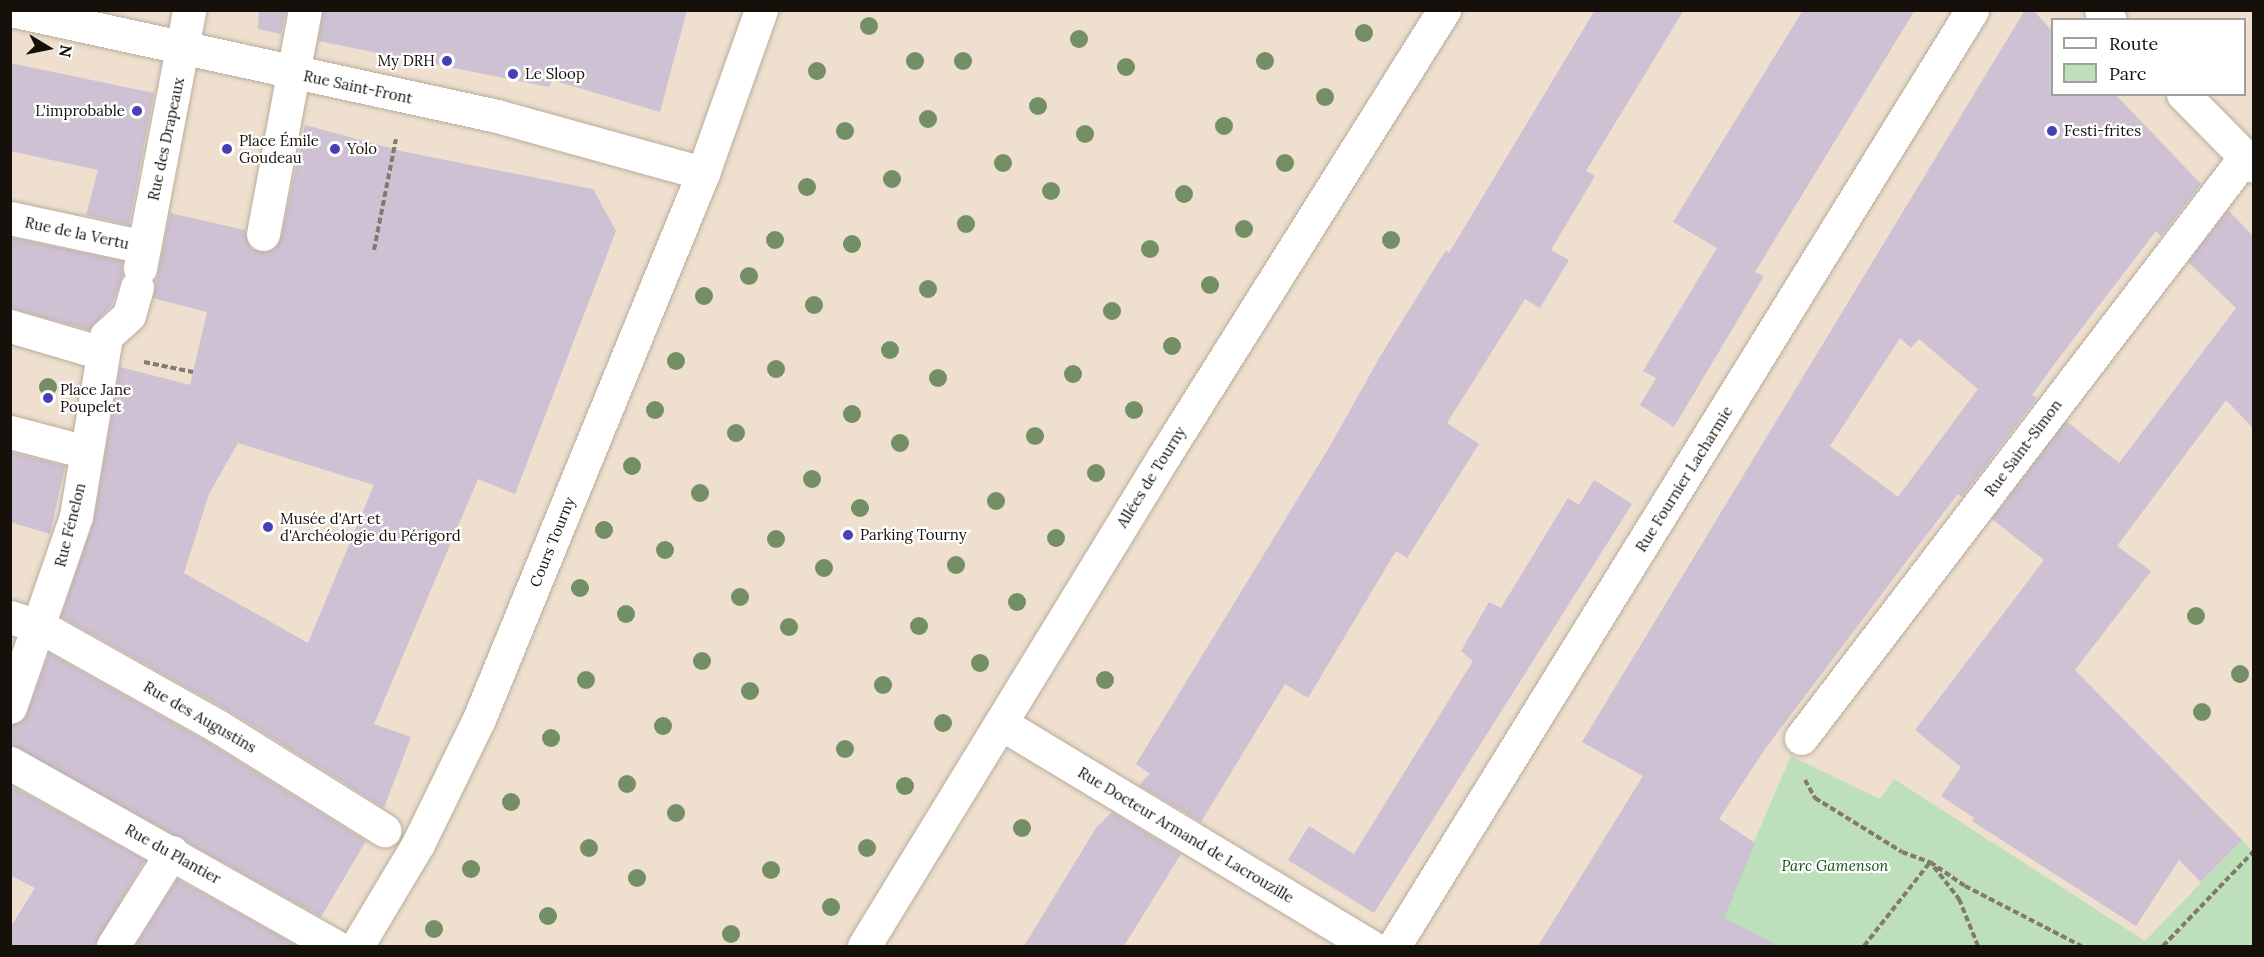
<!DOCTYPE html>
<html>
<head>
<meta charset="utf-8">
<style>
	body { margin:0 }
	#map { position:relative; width:2264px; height:957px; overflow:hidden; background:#eedfce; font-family:Lora,serif }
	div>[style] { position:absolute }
	.green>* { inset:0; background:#bde0ba }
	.building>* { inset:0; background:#cdc1d3 }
	.path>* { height:4px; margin-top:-2px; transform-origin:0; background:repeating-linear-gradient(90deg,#83796e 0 6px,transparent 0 9px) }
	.roads { filter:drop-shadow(0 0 2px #baac9c) drop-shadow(0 0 2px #baac9c) }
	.pedestrian>* { height:33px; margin:-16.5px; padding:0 16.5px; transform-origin:16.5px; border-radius:16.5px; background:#fff }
	.minor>* { height:33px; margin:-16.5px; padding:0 16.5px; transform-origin:16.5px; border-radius:16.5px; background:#fff }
	.secondary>* { height:33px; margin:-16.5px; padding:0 16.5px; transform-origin:16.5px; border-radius:16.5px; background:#fff }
	.trees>* { width:18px; height:18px; margin:-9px; border-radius:50%; background:#748f66 }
	.dots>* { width:16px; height:16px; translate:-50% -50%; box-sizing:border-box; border:3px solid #fff; border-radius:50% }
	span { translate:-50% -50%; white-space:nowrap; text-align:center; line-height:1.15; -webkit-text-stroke:4.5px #fff; paint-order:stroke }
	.poi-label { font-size:15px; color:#15100a }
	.right { translate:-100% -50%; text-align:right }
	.left { translate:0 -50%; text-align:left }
	.street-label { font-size:15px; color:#15100a }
	.park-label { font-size:15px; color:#104e10; font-style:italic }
	.frame { position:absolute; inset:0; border:12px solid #15100a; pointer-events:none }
	.legend { position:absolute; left:2051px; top:18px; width:195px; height:78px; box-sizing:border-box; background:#fff; border:2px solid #a19f9d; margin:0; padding:8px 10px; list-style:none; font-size:18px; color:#15100a }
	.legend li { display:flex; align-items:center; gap:12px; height:30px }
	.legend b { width:30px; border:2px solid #a19f9d }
	.north { position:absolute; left:18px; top:18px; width:60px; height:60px; -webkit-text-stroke:4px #fff; paint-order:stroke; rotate:100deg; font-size:16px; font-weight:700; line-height:24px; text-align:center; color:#15100a }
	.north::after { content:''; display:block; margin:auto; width:21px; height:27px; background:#15100a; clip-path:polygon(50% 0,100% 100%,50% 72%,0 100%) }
</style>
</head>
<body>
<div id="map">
	<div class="green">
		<i style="clip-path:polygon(1791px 756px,1880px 799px,1894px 779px,2145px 941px,2242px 840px,2253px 852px,2253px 946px,1709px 946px)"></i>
	</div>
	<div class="building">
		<i style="clip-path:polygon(259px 10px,286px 10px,281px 34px,258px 29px)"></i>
		<i style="clip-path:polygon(323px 10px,687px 10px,660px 112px,552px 80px,549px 87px,318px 41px)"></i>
		<i style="clip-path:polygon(1595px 10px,1684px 10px,1586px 171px,1595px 176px,1551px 250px,1569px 260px,1540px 308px,1525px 299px,1447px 423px,1479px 444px,1407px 558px,1396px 551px,1308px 698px,1285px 684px,1201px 822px,1139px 785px,1150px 774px,1136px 764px,1330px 446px,1381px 355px,1446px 250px,1449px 253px)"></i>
		<i style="clip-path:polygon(1803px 10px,1915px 10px,1755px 272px,1764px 276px,1674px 427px,1640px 405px,1656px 378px,1643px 371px,1717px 248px,1673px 222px)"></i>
		<i style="clip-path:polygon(evenodd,2025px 10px,2033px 10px,2052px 31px,2052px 94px,2115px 94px,2201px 184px,2161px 236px,2156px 231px,2059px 358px,2032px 395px,2037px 398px,1962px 497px,1958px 494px,1918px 546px,1765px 749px,1719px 819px,1755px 843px,1724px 918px,1779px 946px,1538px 946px,1643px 776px,1582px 742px,2025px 10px,1900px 338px,1911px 348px,1919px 339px,1978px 389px,1898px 497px,1830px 446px,1900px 338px)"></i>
		<i style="clip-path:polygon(10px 63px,154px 93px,129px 225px,86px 215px,98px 170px,10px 151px)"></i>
		<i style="clip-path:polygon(evenodd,305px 125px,405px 152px,593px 189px,616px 231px,515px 494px,478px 479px,374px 724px,411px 737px,384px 808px,229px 711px,61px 617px,94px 519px,120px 367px,190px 385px,207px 312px,153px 298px,170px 213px,245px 230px,251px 249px,270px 251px,281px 237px,305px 125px,238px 443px,374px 485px,308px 643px,184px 573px,209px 494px,238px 443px)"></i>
		<i style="clip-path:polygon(2228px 210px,2253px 236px,2253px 428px,2226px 400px,2117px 546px,2151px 571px,2075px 670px,2242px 840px,2201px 882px,2179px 860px,2136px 926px,1972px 821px,1974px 818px,1941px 796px,1961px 767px,1915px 730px,2044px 560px,1992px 519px,2066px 421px,2119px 463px,2236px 308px,2188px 262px)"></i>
		<i style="clip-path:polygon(10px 237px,122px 261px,123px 275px,112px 305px,89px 330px,10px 308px)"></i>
		<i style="clip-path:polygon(10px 452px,65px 466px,50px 534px,10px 522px)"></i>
		<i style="clip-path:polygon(1594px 480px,1632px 504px,1374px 913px,1288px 860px,1309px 826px,1354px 854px,1473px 661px,1461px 651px,1489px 602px,1501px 608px,1568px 498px,1579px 505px)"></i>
		<i style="clip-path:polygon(49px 653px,209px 743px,366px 841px,321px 917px,10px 744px,10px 725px,22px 721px,27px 714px)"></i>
		<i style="clip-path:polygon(10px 785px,145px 860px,94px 946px,10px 946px,10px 928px,35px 888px,10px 875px)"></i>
		<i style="clip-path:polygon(1112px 812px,1181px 854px,1124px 946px,1024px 946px,1096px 828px)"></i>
		<i style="clip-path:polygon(177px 879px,298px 946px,135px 946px)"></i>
	</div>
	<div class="path">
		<i style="left:374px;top:250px;width:113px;rotate:-78.8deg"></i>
		<i style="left:144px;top:362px;width:50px;rotate:11.5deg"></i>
		<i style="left:1805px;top:780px;width:21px;rotate:61deg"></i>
		<i style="left:1815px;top:798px;width:102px;rotate:31.8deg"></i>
		<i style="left:1902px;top:852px;width:30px;rotate:20deg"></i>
		<i style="left:1930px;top:862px;width:42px;rotate:34.4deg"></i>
		<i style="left:1965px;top:886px;width:131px;rotate:27.3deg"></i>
		<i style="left:1934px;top:867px;width:41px;rotate:52deg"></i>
		<i style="left:1959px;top:899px;width:51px;rotate:68deg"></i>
		<i style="left:1864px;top:946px;width:107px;rotate:-51.8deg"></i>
		<i style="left:2163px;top:946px;width:132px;rotate:-46.2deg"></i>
	</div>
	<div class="roads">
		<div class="pedestrian">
			<i style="left:10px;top:218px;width:137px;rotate:12.2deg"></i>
			<i style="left:263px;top:234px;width:228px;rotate:-79.4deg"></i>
			<i style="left:140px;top:268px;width:263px;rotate:-79.2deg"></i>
			<i style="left:10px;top:326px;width:96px;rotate:16.4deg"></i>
			<i style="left:10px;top:432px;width:79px;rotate:14.7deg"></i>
			<i style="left:10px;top:617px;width:33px;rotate:18deg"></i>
			<i style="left:41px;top:627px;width:204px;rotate:29.3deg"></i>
			<i style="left:219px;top:727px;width:195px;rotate:32deg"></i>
			<i style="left:10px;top:707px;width:202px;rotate:-70.9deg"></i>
			<i style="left:76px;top:516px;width:182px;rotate:-80.5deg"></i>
			<i style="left:106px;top:336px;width:31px;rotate:-42deg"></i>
			<i style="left:129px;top:315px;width:29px;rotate:-74deg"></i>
			<i style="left:113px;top:946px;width:111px;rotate:-57.9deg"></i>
		</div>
		<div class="minor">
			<i style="left:11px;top:10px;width:497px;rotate:12.3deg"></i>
			<i style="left:497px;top:116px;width:214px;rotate:15.5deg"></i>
			<i style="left:1002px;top:724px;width:430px;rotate:31.1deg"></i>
			<i style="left:1801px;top:738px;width:731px;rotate:-52.61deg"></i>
			<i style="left:10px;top:763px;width:373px;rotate:29.4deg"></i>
			<i style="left:864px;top:946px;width:575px;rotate:-58.52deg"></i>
			<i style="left:1164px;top:456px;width:527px;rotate:-57.88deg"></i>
			<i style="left:1394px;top:946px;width:1100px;rotate:-58.3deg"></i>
		</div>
		<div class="secondary">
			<i style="left:2101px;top:10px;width:13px;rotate:48deg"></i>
			<i style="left:2183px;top:94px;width:101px;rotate:45.4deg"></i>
			<i style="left:357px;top:946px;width:119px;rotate:-59.1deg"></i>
			<i style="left:418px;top:844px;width:139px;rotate:-64deg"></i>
			<i style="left:479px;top:719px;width:590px;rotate:-67.69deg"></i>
			<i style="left:703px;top:173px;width:173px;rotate:-70.4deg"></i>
		</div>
	</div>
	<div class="trees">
		<i style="left:869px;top:26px"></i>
		<i style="left:1364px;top:33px"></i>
		<i style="left:1079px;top:39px"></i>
		<i style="left:915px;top:61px"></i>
		<i style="left:963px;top:61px"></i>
		<i style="left:1265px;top:61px"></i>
		<i style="left:1126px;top:67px"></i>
		<i style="left:817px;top:71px"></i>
		<i style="left:1325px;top:97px"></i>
		<i style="left:1038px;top:106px"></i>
		<i style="left:928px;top:119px"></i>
		<i style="left:1224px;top:126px"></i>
		<i style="left:845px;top:131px"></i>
		<i style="left:1085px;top:134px"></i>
		<i style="left:1003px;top:163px"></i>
		<i style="left:1285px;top:163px"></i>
		<i style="left:892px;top:179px"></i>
		<i style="left:807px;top:187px"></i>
		<i style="left:1051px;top:191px"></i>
		<i style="left:1184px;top:194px"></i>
		<i style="left:966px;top:224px"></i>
		<i style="left:1244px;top:229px"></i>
		<i style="left:775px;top:240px"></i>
		<i style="left:1391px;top:240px"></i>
		<i style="left:852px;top:244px"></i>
		<i style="left:1150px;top:249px"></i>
		<i style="left:749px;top:276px"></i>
		<i style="left:1210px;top:285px"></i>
		<i style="left:928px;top:289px"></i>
		<i style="left:704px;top:296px"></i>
		<i style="left:814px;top:305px"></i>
		<i style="left:1112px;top:311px"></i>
		<i style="left:1172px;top:346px"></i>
		<i style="left:890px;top:350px"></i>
		<i style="left:676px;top:361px"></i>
		<i style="left:776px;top:369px"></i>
		<i style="left:1073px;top:374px"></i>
		<i style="left:938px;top:378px"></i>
		<i style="left:48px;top:387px"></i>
		<i style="left:655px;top:410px"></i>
		<i style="left:1134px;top:410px"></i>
		<i style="left:852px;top:414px"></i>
		<i style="left:736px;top:433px"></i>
		<i style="left:1035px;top:436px"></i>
		<i style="left:900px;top:443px"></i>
		<i style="left:632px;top:466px"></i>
		<i style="left:1096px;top:473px"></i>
		<i style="left:812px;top:479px"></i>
		<i style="left:700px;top:493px"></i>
		<i style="left:996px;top:501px"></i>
		<i style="left:860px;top:508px"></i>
		<i style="left:604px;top:530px"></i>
		<i style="left:1056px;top:538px"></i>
		<i style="left:776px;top:539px"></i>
		<i style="left:665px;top:550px"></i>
		<i style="left:956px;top:565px"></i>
		<i style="left:824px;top:568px"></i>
		<i style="left:580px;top:588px"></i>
		<i style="left:740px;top:597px"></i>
		<i style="left:1017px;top:602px"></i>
		<i style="left:626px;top:614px"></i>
		<i style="left:2196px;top:616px"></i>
		<i style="left:919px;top:626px"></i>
		<i style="left:789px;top:627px"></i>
		<i style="left:702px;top:661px"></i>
		<i style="left:980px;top:663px"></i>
		<i style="left:2240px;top:674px"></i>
		<i style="left:586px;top:680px"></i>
		<i style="left:1105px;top:680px"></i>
		<i style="left:883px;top:685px"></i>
		<i style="left:750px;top:691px"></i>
		<i style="left:2202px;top:712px"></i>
		<i style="left:943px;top:723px"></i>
		<i style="left:663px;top:726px"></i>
		<i style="left:551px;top:738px"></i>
		<i style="left:845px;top:749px"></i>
		<i style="left:627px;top:784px"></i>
		<i style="left:905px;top:786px"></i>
		<i style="left:511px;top:802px"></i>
		<i style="left:676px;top:813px"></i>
		<i style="left:1022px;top:828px"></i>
		<i style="left:589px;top:848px"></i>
		<i style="left:867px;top:848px"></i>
		<i style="left:471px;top:869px"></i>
		<i style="left:771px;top:870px"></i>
		<i style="left:637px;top:878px"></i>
		<i style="left:831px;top:907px"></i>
		<i style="left:548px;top:916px"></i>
		<i style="left:434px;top:929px"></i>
		<i style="left:731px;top:934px"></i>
	</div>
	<div class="dots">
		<i style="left:447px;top:61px;background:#473fb5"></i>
		<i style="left:513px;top:74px;background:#473fb5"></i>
		<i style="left:137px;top:111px;background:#473fb5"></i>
		<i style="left:2052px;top:131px;background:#473fb5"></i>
		<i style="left:227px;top:149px;background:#473fb5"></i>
		<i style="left:335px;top:149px;background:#473fb5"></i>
		<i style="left:48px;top:398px;background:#473fb5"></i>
		<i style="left:268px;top:527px;background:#473fb5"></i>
		<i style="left:848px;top:535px;background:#473fb5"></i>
	</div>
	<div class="poi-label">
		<span class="right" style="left:435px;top:61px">My DRH</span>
		<span class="left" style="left:525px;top:74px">Le Sloop</span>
		<span class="right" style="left:125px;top:111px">L'improbable</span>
		<span class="left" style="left:2064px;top:131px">Festi-frites</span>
		<span class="left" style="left:239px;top:149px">Place Émile<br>Goudeau</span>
		<span class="left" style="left:347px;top:149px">Yolo</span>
		<span class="left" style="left:60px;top:398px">Place Jane<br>Poupelet</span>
		<span class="left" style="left:280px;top:527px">Musée d'Art et<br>d'Archéologie du Périgord</span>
		<span class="left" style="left:860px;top:535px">Parking Tourny</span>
	</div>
	<div class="street-label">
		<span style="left:358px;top:87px;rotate:12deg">Rue Saint-Front</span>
		<span style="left:166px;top:139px;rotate:-78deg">Rue des Drapeaux</span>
		<span style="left:77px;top:233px;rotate:12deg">Rue de la Vertu</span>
		<span style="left:2023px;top:448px;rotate:-53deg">Rue Saint-Simon</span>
		<span style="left:1151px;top:477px;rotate:-58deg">Allées de Tourny</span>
		<span style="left:1684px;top:479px;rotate:-58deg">Rue Fournier Lacharmie</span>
		<span style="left:70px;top:525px;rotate:-76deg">Rue Fénelon</span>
		<span style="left:552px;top:542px;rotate:-68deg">Cours Tourny</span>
		<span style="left:200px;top:717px;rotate:30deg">Rue des Augustins</span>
		<span style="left:1186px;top:835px;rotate:31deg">Rue Docteur Armand de Lacrouzille</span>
		<span style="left:173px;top:854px;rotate:29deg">Rue du Plantier</span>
	</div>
	<div class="park-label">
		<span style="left:1835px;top:866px">Parc Gamenson</span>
	</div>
	<div class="frame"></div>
	<ul class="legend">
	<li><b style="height:8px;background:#fff"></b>Route</li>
	<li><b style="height:16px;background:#bde0ba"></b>Parc</li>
	</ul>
	<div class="north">N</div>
</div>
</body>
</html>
